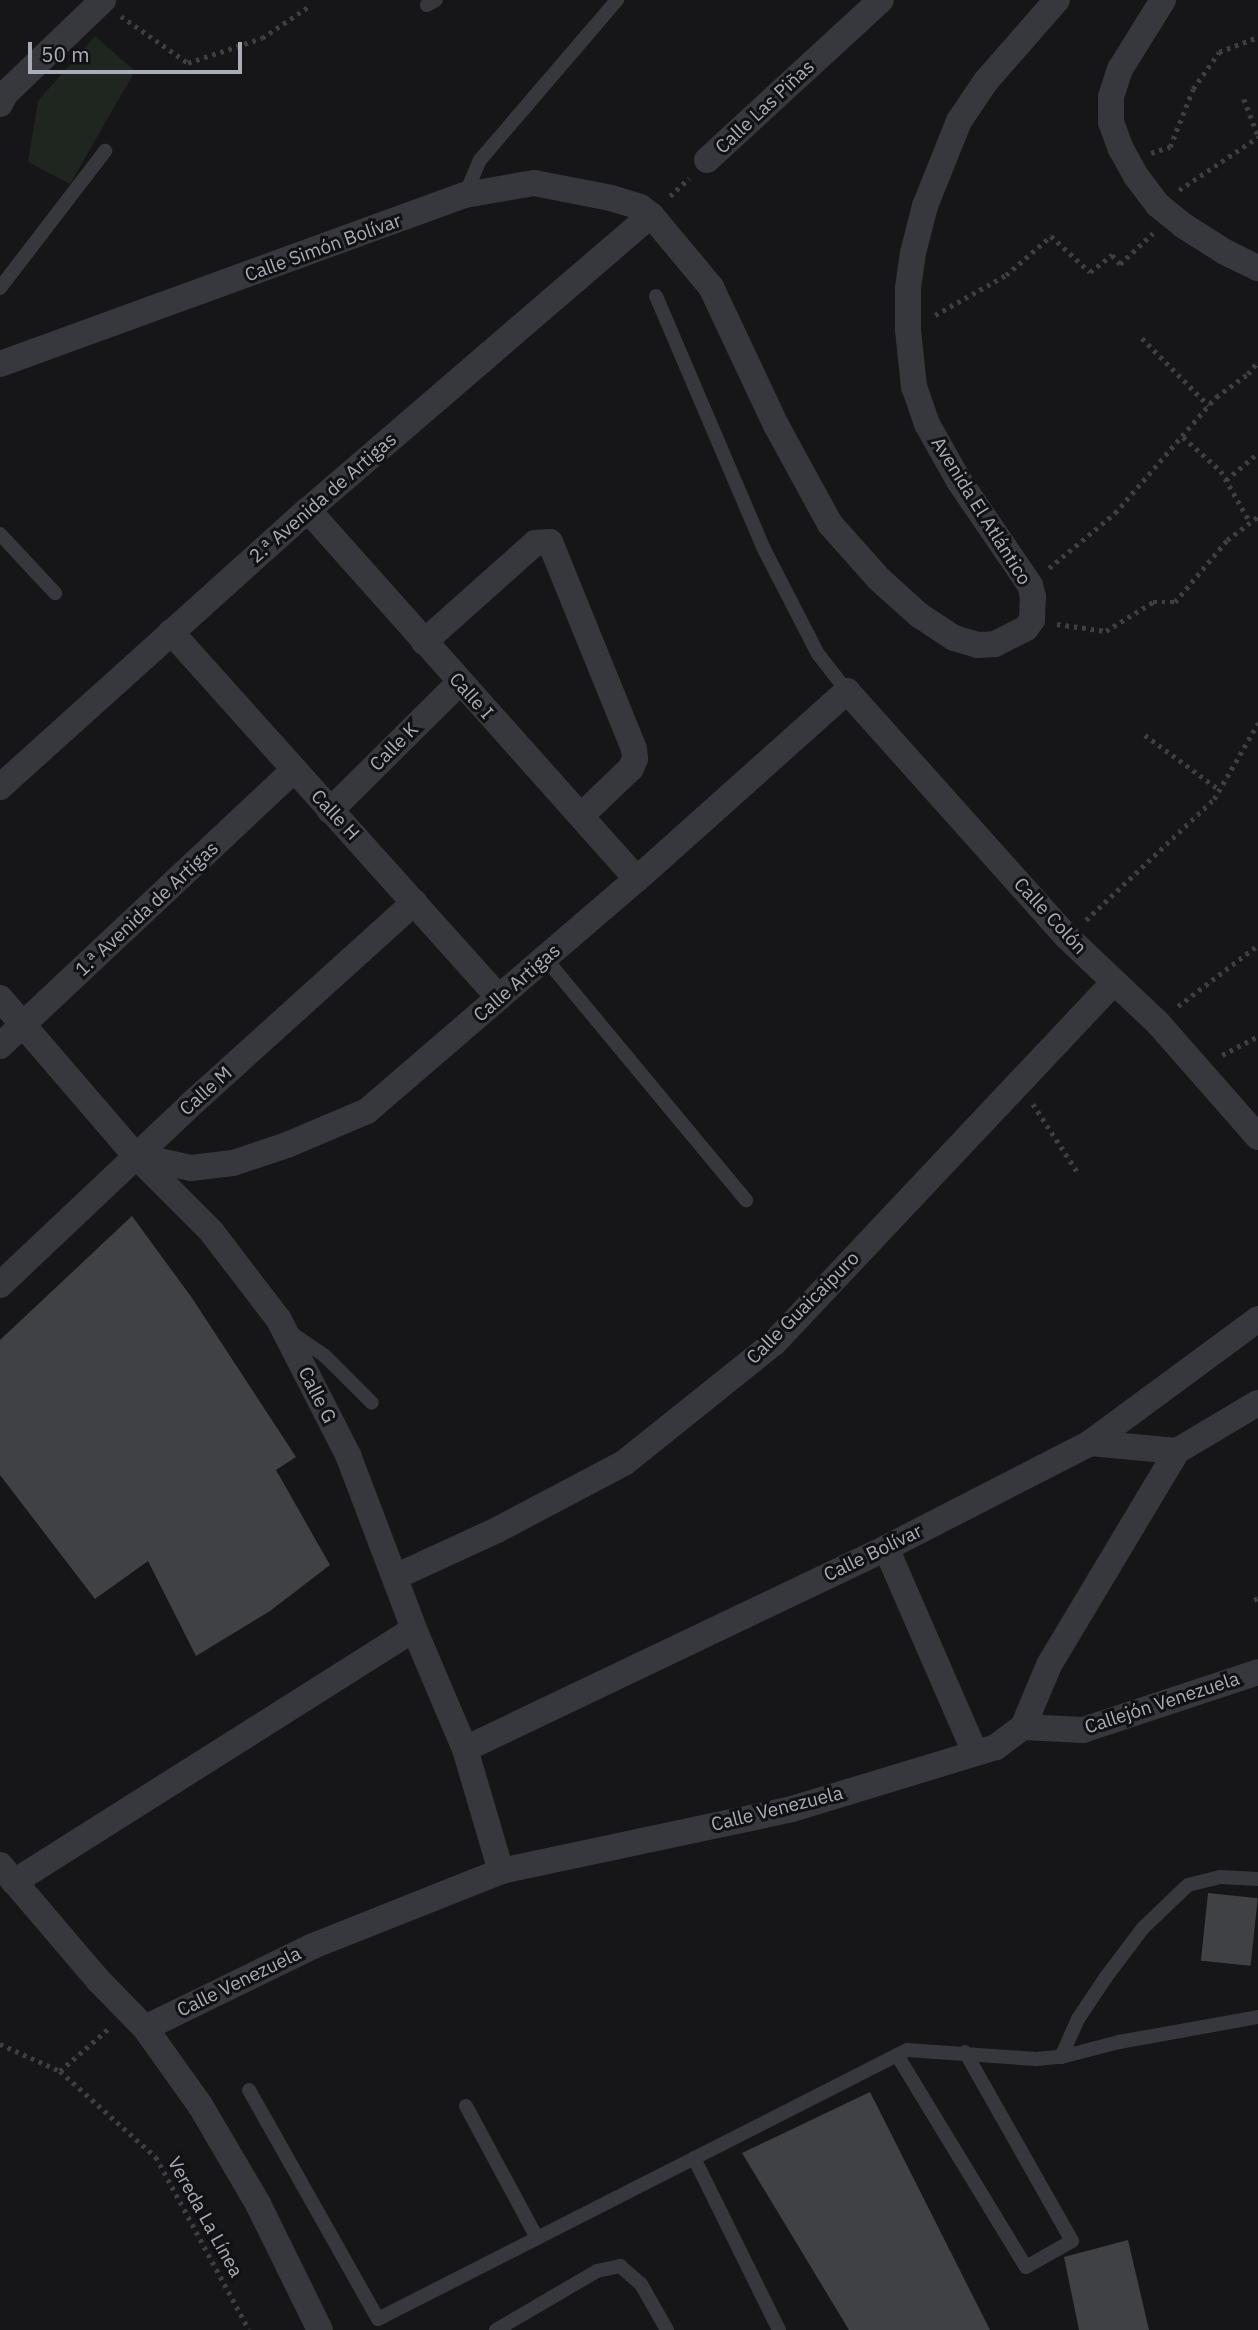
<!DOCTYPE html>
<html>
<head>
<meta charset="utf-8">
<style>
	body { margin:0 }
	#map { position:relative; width:1258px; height:2330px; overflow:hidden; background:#161618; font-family:"IBM Plex Sans",sans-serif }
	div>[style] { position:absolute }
	.green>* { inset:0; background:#1e261f }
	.building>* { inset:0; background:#404145; transform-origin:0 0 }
	.path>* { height:4.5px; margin-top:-2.25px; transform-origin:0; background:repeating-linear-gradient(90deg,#3d3f44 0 3.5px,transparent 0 8.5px) }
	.service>* { height:14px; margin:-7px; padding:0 7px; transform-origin:7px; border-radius:7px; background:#37383d }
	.minor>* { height:26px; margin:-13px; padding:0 13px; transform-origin:13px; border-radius:13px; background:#37383d }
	span { translate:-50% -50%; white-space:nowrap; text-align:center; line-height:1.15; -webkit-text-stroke:6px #111113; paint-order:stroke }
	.street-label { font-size:19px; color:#a8adb8 }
	.scale { position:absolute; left:28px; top:42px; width:214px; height:32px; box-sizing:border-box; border:4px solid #a8adb8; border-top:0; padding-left:9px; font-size:21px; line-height:24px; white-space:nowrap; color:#a8adb8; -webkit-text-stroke:5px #111113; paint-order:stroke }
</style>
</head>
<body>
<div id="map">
	<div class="green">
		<i style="clip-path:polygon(95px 36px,135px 71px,70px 184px,28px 162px,38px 101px)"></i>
	</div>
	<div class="building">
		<i style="clip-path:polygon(132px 1216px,192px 1298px,296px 1457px,276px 1470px,330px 1565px,270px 1611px,196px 1656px,148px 1561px,95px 1599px,0 1475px,0 1340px)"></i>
		<i style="left:1208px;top:1893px;width:50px;height:68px;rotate:6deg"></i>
		<i style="clip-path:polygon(870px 2092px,990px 2330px,849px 2330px,742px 2153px)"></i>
		<i style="clip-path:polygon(1128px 2240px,1149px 2330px,1079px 2330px,1064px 2257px)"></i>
	</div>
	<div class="path">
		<i style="left:121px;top:16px;width:82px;rotate:35deg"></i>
		<i style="left:188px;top:63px;width:78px;rotate:-18.7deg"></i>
		<i style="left:262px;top:38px;width:59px;rotate:-34deg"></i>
		<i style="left:1244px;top:99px;width:39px;rotate:69deg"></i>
		<i style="left:1151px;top:153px;width:20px;rotate:-18deg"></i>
		<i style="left:1170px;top:147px;width:62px;rotate:-68.4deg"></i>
		<i style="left:1193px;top:89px;width:45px;rotate:-54.9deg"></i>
		<i style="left:1219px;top:52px;width:42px;rotate:-21deg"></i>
		<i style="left:1179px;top:190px;width:95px;rotate:-33.9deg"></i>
		<i style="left:670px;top:196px;width:26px;rotate:-43deg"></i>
		<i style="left:935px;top:315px;width:81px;rotate:-29.4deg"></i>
		<i style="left:1006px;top:275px;width:60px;rotate:-40.9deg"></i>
		<i style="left:1051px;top:236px;width:53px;rotate:42.7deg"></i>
		<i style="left:1090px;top:272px;width:28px;rotate:-38deg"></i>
		<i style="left:1112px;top:255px;width:12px;rotate:48deg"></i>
		<i style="left:1120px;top:264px;width:45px;rotate:-43.2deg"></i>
		<i style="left:1142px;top:338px;width:95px;rotate:45.4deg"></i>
		<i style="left:1183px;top:437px;width:51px;rotate:41.8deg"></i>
		<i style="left:1221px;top:471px;width:59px;rotate:60.4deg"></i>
		<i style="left:1226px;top:480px;width:42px;rotate:-40.2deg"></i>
		<i style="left:1049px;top:568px;width:86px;rotate:-39.8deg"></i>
		<i style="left:1115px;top:513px;width:154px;rotate:-49deg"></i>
		<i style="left:1216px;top:397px;width:39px;rotate:-36deg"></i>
		<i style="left:1248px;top:374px;width:16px;rotate:-52deg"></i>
		<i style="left:1057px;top:624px;width:49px;rotate:8.1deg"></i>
		<i style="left:1106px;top:631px;width:55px;rotate:-31.7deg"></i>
		<i style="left:1153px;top:602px;width:22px"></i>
		<i style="left:1175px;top:602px;width:81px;rotate:-50deg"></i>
		<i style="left:1227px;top:540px;width:39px;rotate:-37deg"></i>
		<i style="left:1145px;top:735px;width:93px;rotate:36.3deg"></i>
		<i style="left:1086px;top:920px;width:176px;rotate:-43.4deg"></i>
		<i style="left:1214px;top:799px;width:88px;rotate:-59.9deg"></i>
		<i style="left:1178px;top:1006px;width:101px;rotate:-37.3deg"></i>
		<i style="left:1222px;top:1055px;width:41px;rotate:-27.8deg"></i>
		<i style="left:1033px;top:1104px;width:84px;rotate:56.7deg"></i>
		<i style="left:1254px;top:1600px;width:4px;rotate:-27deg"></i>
		<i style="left:0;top:2044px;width:66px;rotate:24.2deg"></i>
		<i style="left:60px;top:2071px;width:129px;rotate:41.9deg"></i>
		<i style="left:156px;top:2157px;width:196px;rotate:61.7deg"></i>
		<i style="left:60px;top:2071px;width:64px;rotate:-41.2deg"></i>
	</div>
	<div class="service">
		<i style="left:427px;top:5px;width:10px;rotate:-29deg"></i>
		<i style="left:465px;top:195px;width:38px;rotate:-67deg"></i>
		<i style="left:480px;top:160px;width:211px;rotate:-49.4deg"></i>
		<i style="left:0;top:288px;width:173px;rotate:-52.5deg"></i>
		<i style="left:656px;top:296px;width:277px;rotate:66.9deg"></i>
		<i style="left:765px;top:551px;width:116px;rotate:62.8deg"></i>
		<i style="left:818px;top:654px;width:47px;rotate:51.9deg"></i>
		<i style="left:0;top:534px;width:81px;rotate:47deg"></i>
		<i style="left:545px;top:958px;width:315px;rotate:50.3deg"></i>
		<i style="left:290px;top:1332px;width:42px;rotate:34.4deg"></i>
		<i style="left:325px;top:1356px;width:66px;rotate:45deg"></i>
		<i style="left:897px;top:2055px;width:248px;rotate:58.7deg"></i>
		<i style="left:1026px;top:2267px;width:53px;rotate:-29.5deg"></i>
		<i style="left:1072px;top:2241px;width:217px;rotate:-119.5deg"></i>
		<i style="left:1061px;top:2057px;width:42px;rotate:-65.9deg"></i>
		<i style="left:1078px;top:2019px;width:50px;rotate:-56.3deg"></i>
		<i style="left:1106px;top:1977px;width:61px;rotate:-52.9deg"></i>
		<i style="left:1143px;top:1928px;width:62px;rotate:-43.7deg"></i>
		<i style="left:1188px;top:1885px;width:33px;rotate:-14deg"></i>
		<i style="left:1220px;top:1877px;width:38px;rotate:3deg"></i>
		<i style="left:249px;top:2090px;width:263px;rotate:60.6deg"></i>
		<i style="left:378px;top:2319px;width:593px;rotate:-26.95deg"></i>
		<i style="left:907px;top:2050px;width:129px;rotate:4deg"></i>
		<i style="left:1036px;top:2059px;width:25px;rotate:-5deg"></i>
		<i style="left:1061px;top:2057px;width:60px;rotate:-14.5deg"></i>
		<i style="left:1119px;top:2042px;width:141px;rotate:-10.2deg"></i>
		<i style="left:466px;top:2106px;width:150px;rotate:61.7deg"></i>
		<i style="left:694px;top:2158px;width:192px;rotate:63.7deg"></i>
		<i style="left:496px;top:2330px;width:117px;rotate:-30.3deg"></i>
		<i style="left:597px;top:2271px;width:24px;rotate:-12deg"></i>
		<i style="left:620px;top:2266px;width:28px;rotate:41deg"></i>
		<i style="left:641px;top:2284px;width:53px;rotate:60.5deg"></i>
	</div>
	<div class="minor">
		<i style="left:1163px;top:0;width:81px;rotate:121.9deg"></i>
		<i style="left:1120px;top:69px;width:29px;rotate:108deg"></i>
		<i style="left:1111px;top:97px;width:25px;rotate:90deg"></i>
		<i style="left:1111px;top:122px;width:29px;rotate:70deg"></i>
		<i style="left:1121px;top:149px;width:31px;rotate:61deg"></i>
		<i style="left:1136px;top:176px;width:36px;rotate:53deg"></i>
		<i style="left:1158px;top:205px;width:33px;rotate:39deg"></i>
		<i style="left:1184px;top:226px;width:49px;rotate:32.4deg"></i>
		<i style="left:1225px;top:252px;width:37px;rotate:26deg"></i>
		<i style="left:0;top:104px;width:11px;rotate:-63deg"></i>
		<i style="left:5px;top:94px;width:136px;rotate:-43.8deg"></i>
		<i style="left:707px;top:160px;width:236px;rotate:-42.6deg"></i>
		<i style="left:0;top:364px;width:495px;rotate:-20deg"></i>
		<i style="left:465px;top:195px;width:70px;rotate:-9.9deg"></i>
		<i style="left:534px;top:183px;width:78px;rotate:11deg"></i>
		<i style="left:611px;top:198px;width:30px;rotate:17deg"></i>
		<i style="left:640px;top:207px;width:14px;rotate:36deg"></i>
		<i style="left:651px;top:215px;width:94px;rotate:50.2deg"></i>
		<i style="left:711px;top:287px;width:153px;rotate:64.8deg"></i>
		<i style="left:776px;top:425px;width:113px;rotate:61.4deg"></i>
		<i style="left:830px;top:524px;width:74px;rotate:48.3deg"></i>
		<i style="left:879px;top:579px;width:54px;rotate:42deg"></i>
		<i style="left:919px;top:615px;width:42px;rotate:33.3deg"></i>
		<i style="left:954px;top:638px;width:25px;rotate:16deg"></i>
		<i style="left:978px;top:645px;width:17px;rotate:-3deg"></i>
		<i style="left:995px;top:644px;width:35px;rotate:-27deg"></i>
		<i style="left:1026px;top:628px;width:10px;rotate:-53deg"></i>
		<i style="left:1032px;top:620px;width:23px;rotate:-88deg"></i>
		<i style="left:1033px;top:597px;width:12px;rotate:-104deg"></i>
		<i style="left:1030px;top:585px;width:126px;rotate:-124.3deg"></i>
		<i style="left:959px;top:481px;width:65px;rotate:-119.3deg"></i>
		<i style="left:927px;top:424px;width:39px;rotate:-109deg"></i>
		<i style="left:914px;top:387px;width:57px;rotate:-96deg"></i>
		<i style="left:908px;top:330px;width:42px;rotate:-90deg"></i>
		<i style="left:908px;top:288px;width:35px;rotate:-82deg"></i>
		<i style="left:913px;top:253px;width:49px;rotate:-75.7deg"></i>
		<i style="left:925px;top:206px;width:92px;rotate:-68.2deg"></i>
		<i style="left:959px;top:121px;width:48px;rotate:-56deg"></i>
		<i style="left:986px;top:81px;width:108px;rotate:-48.8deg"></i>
		<i style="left:308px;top:510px;width:494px;rotate:48.3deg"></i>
		<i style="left:171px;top:632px;width:491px;rotate:48.1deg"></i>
		<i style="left:424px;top:642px;width:149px;rotate:-41.7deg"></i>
		<i style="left:535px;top:543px;width:15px;rotate:-4deg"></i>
		<i style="left:550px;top:542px;width:223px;rotate:67.9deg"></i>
		<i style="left:634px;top:749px;width:10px;rotate:84deg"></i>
		<i style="left:635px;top:759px;width:10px;rotate:114deg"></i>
		<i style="left:631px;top:768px;width:68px;rotate:136.2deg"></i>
		<i style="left:0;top:787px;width:414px;rotate:-42deg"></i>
		<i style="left:308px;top:510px;width:452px;rotate:-40.7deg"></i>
		<i style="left:330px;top:811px;width:182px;rotate:-44.8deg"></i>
		<i style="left:0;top:998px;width:208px;rotate:49.3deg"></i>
		<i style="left:136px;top:1156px;width:106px;rotate:45deg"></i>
		<i style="left:211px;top:1231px;width:112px;rotate:52.6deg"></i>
		<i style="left:279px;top:1320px;width:152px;rotate:62.9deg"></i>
		<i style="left:348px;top:1455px;width:186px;rotate:69.2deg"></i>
		<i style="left:414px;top:1629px;width:130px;rotate:67deg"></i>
		<i style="left:465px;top:1749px;width:127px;rotate:73.6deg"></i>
		<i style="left:0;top:1046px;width:402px;rotate:-43.2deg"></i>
		<i style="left:136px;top:1156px;width:56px;rotate:12.3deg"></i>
		<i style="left:191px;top:1168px;width:42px;rotate:-6.8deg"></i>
		<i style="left:233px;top:1163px;width:57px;rotate:-18.4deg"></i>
		<i style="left:287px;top:1145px;width:87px;rotate:-23deg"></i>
		<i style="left:367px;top:1111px;width:356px;rotate:-40.7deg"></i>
		<i style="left:637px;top:879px;width:282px;rotate:-41.8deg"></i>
		<i style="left:847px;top:691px;width:330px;rotate:48.2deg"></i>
		<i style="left:1067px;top:937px;width:124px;rotate:43.4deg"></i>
		<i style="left:1157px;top:1022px;width:153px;rotate:48.7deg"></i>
		<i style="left:0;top:1285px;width:260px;rotate:-43.4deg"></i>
		<i style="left:189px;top:1106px;width:304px;rotate:-42.1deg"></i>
		<i style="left:1090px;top:1443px;width:87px;rotate:5.3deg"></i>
		<i style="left:886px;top:1548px;width:223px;rotate:66.5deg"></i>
		<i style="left:395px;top:1577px;width:112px;rotate:-24.7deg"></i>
		<i style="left:497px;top:1530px;width:144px;rotate:-27.8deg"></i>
		<i style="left:624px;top:1463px;width:192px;rotate:-38.7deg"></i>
		<i style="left:774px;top:1343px;width:496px;rotate:-46.7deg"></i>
		<i style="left:1023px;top:1727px;width:60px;rotate:2.9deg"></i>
		<i style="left:1083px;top:1730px;width:184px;rotate:-18.3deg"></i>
		<i style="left:465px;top:1749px;width:467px;rotate:-25.5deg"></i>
		<i style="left:886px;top:1548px;width:229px;rotate:-27.2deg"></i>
		<i style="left:1090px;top:1443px;width:209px;rotate:-36.4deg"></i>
		<i style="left:0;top:1865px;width:153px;rotate:49.5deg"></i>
		<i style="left:99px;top:1981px;width:66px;rotate:45.6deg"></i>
		<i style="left:145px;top:2028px;width:95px;rotate:54.5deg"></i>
		<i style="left:200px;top:2105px;width:115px;rotate:59.6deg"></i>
		<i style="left:258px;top:2204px;width:140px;rotate:63.8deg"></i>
		<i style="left:14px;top:1882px;width:473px;rotate:-32.3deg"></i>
		<i style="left:145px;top:2028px;width:187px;rotate:-26deg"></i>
		<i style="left:313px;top:1946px;width:202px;rotate:-21.7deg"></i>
		<i style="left:501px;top:1871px;width:298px;rotate:-12deg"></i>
		<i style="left:792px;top:1809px;width:213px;rotate:-16.9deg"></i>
		<i style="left:996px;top:1747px;width:34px;rotate:-37deg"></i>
		<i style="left:1023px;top:1727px;width:67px;rotate:-67.2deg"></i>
		<i style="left:1049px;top:1665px;width:249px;rotate:-59.1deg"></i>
		<i style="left:1177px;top:1451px;width:94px;rotate:-30.7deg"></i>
	</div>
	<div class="street-label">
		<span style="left:765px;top:107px;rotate:-43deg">Calle Las Piñas</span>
		<span style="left:323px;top:248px;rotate:-20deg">Calle Simón Bolívar</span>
		<span style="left:323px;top:498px;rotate:-41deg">2.ª Avenida de Artigas</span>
		<span style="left:981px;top:511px;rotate:58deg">Avenida El Atlántico</span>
		<span style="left:471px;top:696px;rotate:48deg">Calle I</span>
		<span style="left:394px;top:747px;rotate:-45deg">Calle K</span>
		<span style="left:335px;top:815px;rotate:47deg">Calle H</span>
		<span style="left:147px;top:909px;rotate:-43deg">1.ª Avenida de Artigas</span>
		<span style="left:1050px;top:916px;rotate:47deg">Calle Colón</span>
		<span style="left:517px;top:983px;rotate:-41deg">Calle Artigas</span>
		<span style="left:206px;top:1091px;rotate:-42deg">Calle M</span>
		<span style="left:803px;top:1308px;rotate:-45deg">Calle Guaicaipuro</span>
		<span style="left:317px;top:1395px;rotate:63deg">Calle G</span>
		<span style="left:873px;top:1553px;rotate:-26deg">Calle Bolívar</span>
		<span style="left:1162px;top:1703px;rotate:-18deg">Callejón Venezuela</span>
		<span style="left:777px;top:1809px;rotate:-14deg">Calle Venezuela</span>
		<span style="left:239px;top:1982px;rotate:-26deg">Calle Venezuela</span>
		<span style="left:205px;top:2217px;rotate:61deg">Vereda La Línea</span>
	</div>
	<div class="scale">50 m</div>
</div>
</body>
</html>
